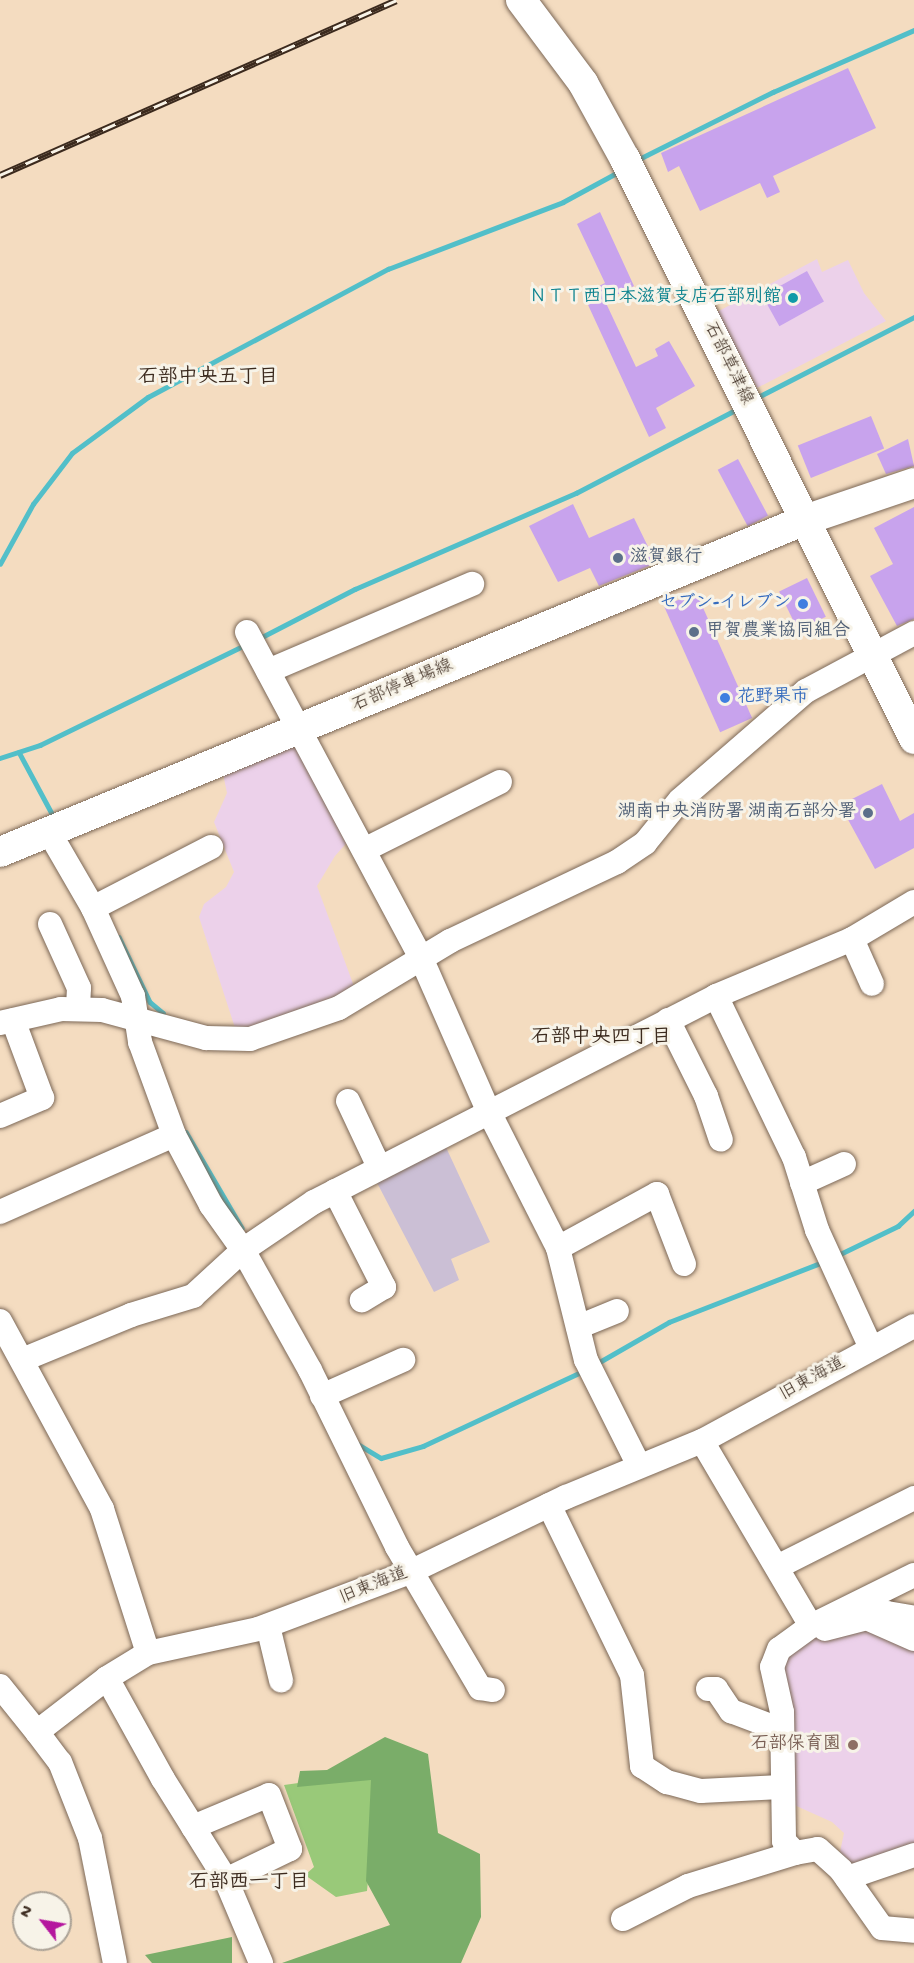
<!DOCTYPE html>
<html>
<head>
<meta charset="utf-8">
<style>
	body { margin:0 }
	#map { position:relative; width:914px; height:1963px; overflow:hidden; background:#f4dcc0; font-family:"Gochi Hand","Klee One",sans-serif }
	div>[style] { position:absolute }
	.built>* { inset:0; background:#ecd1ea }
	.industrial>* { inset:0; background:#cbbfd5 }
	.green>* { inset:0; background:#99c979 }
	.forest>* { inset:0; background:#7aad69 }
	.stream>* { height:4.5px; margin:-2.25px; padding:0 2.25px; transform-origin:2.25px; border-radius:2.25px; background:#52bfc9 }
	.building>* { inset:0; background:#c8a3ed; transform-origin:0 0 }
	.roads { filter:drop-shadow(0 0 2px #7c6857) drop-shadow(0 0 2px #7c6857) }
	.minor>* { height:24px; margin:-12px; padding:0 12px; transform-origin:12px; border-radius:12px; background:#fff }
	.major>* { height:30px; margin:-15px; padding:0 15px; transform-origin:15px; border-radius:15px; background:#fff }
	.rail>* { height:7px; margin-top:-3.5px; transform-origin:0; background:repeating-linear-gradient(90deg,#f7f3e8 0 14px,#3b2a1e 0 28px); box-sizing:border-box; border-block:2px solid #3b2a1e }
	.dots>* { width:16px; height:16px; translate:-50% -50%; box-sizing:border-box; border:3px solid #f7f3e8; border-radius:50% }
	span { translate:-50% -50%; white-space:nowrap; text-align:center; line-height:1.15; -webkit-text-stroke:6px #f7f3e8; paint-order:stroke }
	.culture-label { font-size:18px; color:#0d838f; font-weight:700 }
	.right { translate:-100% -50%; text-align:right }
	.street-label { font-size:18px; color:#3b2a1e }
	.service-label { font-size:18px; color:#4e5e75; font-weight:700 }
	.left { translate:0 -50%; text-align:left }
	.shop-label { font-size:18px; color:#366cbe; font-weight:700 }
	.education-label { font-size:18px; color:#785e54; font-weight:700 }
	.neighbourhood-label { font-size:20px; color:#3b2a1e; font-weight:700 }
	.north { position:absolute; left:12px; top:1891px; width:60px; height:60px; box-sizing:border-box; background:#f7f3e8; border:2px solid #aca397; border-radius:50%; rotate:301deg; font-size:16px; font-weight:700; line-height:24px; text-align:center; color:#3b2a1e }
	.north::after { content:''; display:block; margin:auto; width:21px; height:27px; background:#b5179e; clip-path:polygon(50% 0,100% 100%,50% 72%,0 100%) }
</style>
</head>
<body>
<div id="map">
	<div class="built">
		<i style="clip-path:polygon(817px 259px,822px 272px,848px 260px,864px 293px,886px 321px,757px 388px,717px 312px)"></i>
		<i style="clip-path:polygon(300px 738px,351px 838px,335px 856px,317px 886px,355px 989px,237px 1034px,199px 917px,204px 904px,226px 887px,234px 872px,214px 822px,227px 793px,222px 769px)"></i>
		<i style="clip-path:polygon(854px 1626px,914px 1649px,914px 1852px,852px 1869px,840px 1852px,844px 1833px,832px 1822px,792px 1804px,778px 1671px,786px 1651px,809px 1635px)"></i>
	</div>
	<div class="industrial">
		<i style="clip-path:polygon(444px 1143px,490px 1242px,451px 1259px,459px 1280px,434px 1292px,374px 1177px)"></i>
	</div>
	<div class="green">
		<i style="clip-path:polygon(378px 1772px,367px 1891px,336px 1897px,305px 1875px,314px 1867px,284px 1785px)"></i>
	</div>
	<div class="forest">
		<i style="clip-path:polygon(385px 1737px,428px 1754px,438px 1833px,480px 1854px,481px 1917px,461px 1963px,282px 1963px,390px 1925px,366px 1881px,371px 1780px,297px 1787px,300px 1771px,327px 1770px)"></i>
		<i style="clip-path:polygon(232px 1937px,232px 1963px,152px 1963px,145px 1955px)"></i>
	</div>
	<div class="stream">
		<i style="left:637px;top:160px;width:152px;rotate:-26.6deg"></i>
		<i style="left:773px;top:92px;width:154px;rotate:-23.7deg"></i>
		<i style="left:756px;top:398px;width:178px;rotate:-27.1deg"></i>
		<i style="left:0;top:564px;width:68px;rotate:-61.2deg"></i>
		<i style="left:33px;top:504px;width:64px;rotate:-52.6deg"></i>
		<i style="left:72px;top:453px;width:94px;rotate:-36.4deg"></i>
		<i style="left:148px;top:397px;width:272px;rotate:-28.1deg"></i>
		<i style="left:388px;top:269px;width:187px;rotate:-20.9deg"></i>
		<i style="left:563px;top:202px;width:65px;rotate:-28.5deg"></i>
		<i style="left:258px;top:639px;width:109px;rotate:-27.3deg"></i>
		<i style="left:355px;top:589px;width:241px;rotate:-23.5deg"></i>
		<i style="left:576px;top:493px;width:184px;rotate:-27.5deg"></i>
		<i style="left:19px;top:752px;width:76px;rotate:61.8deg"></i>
		<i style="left:0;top:758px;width:42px;rotate:-18deg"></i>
		<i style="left:40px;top:745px;width:228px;rotate:-26deg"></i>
		<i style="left:119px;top:937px;width:72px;rotate:64.5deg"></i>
		<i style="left:150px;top:1002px;width:17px;rotate:40deg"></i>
		<i style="left:163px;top:1013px;width:7px;rotate:117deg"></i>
		<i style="left:186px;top:1132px;width:111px;rotate:59.7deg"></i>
		<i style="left:836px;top:1256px;width:69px;rotate:-25.8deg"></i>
		<i style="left:898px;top:1226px;width:22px;rotate:-43deg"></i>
		<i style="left:596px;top:1364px;width:84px;rotate:-29.9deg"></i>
		<i style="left:669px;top:1322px;width:165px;rotate:-21.3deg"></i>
		<i style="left:356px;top:1443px;width:29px;rotate:31deg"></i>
		<i style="left:381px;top:1458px;width:44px;rotate:-15.9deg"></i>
		<i style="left:423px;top:1446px;width:177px;rotate:-25.1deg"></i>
	</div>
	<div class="building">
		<i style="clip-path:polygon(848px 68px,876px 128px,773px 176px,780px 192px,767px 198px,760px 183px,700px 211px,679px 166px,668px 172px,661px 153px)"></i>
		<i style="clip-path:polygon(600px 212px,634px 286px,605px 301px,636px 367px,658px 356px,655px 349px,669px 341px,695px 386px,656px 408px,666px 428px,649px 437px,583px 294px,605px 283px,577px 224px)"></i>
		<i style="left:807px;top:271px;width:35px;height:51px;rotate:61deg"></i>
		<i style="left:871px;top:416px;width:35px;height:79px;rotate:68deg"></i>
		<i style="clip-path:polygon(908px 439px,914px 466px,886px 474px,877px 454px)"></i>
		<i style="left:738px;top:459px;width:64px;height:23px;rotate:62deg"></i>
		<i style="clip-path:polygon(573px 504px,589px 538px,634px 518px,656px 563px,599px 586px,590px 568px,558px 582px,529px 526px)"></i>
		<i style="clip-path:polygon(914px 507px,914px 619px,897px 626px,870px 576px,893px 564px,874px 528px)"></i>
		<i style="left:807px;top:578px;width:43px;height:31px;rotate:64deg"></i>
		<i style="left:696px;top:592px;width:138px;height:35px;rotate:66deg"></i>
		<i style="clip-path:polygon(882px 784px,900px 821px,914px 813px,914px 848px,875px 869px,840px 805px)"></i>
	</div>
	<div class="roads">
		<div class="minor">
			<i style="left:247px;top:632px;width:372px;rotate:61.9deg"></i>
			<i style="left:422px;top:960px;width:164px;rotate:66.3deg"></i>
			<i style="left:488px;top:1110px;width:155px;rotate:63.1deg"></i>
			<i style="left:558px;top:1248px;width:115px;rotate:76deg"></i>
			<i style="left:586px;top:1360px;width:116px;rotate:63.4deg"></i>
			<i style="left:268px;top:671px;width:222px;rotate:-23.1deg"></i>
			<i style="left:49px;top:832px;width:88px;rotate:59.9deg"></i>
			<i style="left:93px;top:908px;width:97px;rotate:65.6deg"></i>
			<i style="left:133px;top:996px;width:47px;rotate:81.3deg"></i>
			<i style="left:140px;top:1042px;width:99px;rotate:69.9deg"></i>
			<i style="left:174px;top:1135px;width:79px;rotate:62.1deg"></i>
			<i style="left:211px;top:1205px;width:55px;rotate:54.6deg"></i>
			<i style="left:243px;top:1250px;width:137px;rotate:60.8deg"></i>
			<i style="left:310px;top:1370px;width:197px;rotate:63.8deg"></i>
			<i style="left:397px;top:1547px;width:164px;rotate:59.5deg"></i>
			<i style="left:480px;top:1688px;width:13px;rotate:9deg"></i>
			<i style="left:364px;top:850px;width:152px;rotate:-26.6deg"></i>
			<i style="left:93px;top:908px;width:133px;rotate:-27.3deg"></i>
			<i style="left:50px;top:924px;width:70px;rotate:65.6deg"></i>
			<i style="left:79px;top:988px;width:21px;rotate:93deg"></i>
			<i style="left:852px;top:939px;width:49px;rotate:66deg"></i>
			<i style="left:716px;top:996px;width:179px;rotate:64.2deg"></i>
			<i style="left:794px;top:1157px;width:77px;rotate:72.5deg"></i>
			<i style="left:817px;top:1230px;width:130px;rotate:65.4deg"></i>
			<i style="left:668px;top:1020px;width:85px;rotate:63.4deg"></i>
			<i style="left:706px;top:1096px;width:46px;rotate:71.2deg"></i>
			<i style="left:0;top:1023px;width:63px;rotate:-12.9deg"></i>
			<i style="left:61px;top:1009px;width:41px;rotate:1.4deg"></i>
			<i style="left:102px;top:1010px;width:108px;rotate:15.1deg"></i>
			<i style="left:206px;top:1038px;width:44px;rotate:1.3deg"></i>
			<i style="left:250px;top:1039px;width:94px;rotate:-19.2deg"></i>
			<i style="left:339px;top:1008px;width:130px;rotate:-31.1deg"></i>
			<i style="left:450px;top:941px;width:185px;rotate:-25.3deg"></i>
			<i style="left:617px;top:862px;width:34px;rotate:-34deg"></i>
			<i style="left:645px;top:843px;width:55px;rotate:-50.9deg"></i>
			<i style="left:680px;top:800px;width:167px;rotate:-40.9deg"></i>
			<i style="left:806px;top:691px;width:123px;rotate:-28.2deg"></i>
			<i style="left:348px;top:1101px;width:73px;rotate:64.8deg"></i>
			<i style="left:0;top:1116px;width:46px;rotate:-23.2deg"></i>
			<i style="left:42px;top:1098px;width:83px;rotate:-110.4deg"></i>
			<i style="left:802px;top:1183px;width:46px;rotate:-24.3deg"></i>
			<i style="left:335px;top:1191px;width:108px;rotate:63deg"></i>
			<i style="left:384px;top:1287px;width:26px;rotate:149deg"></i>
			<i style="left:0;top:1212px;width:190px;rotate:-23.9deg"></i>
			<i style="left:558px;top:1248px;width:113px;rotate:-28.6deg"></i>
			<i style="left:657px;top:1194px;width:75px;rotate:68.9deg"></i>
			<i style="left:0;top:1321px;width:214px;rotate:61.5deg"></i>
			<i style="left:102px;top:1509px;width:151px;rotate:72.3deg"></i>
			<i style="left:578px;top:1327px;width:42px;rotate:-22.3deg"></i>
			<i style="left:22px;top:1360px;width:118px;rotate:-22.4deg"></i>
			<i style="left:131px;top:1315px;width:65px;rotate:-17deg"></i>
			<i style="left:193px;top:1296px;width:68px;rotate:-42.6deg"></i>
			<i style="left:243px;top:1250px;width:86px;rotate:-34.1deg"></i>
			<i style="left:314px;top:1202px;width:452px;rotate:-27.1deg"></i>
			<i style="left:716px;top:996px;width:147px;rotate:-22.7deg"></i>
			<i style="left:852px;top:939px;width:72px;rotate:-30.8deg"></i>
			<i style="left:322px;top:1396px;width:89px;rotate:-24deg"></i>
			<i style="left:702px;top:1441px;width:215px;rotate:59.5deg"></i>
			<i style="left:549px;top:1505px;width:189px;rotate:64deg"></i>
			<i style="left:632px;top:1675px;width:92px;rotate:83.7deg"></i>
			<i style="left:642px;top:1766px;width:30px;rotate:33deg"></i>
			<i style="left:667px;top:1782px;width:35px;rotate:15deg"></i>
			<i style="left:701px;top:1791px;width:80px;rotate:-2.9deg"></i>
			<i style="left:779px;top:1566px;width:151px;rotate:-26.7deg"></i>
			<i style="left:914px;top:1575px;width:115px;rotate:153.7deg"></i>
			<i style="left:811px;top:1626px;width:39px;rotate:144deg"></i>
			<i style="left:779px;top:1649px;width:19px;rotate:111deg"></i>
			<i style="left:772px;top:1667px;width:46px;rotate:77.5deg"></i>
			<i style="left:782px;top:1712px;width:129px;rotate:89.1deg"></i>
			<i style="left:784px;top:1841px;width:16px;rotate:47deg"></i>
			<i style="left:795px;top:1853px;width:23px;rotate:-10deg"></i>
			<i style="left:818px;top:1849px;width:31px;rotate:42deg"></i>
			<i style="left:841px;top:1870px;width:71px;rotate:54.7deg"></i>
			<i style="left:882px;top:1928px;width:32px;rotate:5deg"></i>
			<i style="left:871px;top:1620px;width:47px;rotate:23.8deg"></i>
			<i style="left:268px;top:1626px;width:56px;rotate:76.5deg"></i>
			<i style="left:825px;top:1629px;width:64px;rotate:-14.5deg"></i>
			<i style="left:887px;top:1613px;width:27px;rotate:10deg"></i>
			<i style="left:107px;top:1678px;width:115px;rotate:61deg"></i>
			<i style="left:163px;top:1779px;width:119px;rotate:58deg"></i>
			<i style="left:226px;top:1880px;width:90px;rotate:67.1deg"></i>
			<i style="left:0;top:1686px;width:59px;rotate:51.2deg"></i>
			<i style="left:37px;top:1732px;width:88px;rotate:-37.6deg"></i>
			<i style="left:107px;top:1678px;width:48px;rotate:-31.4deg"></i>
			<i style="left:148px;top:1653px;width:113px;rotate:-12.3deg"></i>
			<i style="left:258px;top:1629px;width:165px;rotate:-20.6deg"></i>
			<i style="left:412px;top:1571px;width:171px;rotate:-25.7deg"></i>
			<i style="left:566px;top:1497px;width:147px;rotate:-22.4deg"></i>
			<i style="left:702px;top:1441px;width:241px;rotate:-28.5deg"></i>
			<i style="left:708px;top:1689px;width:8px"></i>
			<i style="left:716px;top:1689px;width:27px;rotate:56deg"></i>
			<i style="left:731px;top:1711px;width:53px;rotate:20.8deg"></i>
			<i style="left:37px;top:1732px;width:38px;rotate:53deg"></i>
			<i style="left:60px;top:1762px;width:82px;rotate:68.5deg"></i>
			<i style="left:90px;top:1838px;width:127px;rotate:78.7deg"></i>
			<i style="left:193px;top:1827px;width:82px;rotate:-22.8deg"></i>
			<i style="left:269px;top:1795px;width:58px;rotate:68.7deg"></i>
			<i style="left:290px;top:1849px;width:71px;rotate:154.2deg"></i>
			<i style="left:847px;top:1878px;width:71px;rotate:-18.9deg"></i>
			<i style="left:623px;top:1919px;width:73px;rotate:-26.9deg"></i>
			<i style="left:688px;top:1886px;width:112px;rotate:-17.1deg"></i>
		</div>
		<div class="major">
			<i style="left:521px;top:0;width:104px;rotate:53.2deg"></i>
			<i style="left:583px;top:83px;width:87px;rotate:61.1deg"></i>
			<i style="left:625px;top:159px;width:648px;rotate:63.51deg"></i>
			<i style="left:0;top:852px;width:871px;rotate:-22.41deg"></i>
			<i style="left:805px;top:520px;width:115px;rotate:-18.7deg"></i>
		</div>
	</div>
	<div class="rail">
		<i style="left:0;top:175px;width:433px;rotate:-23.8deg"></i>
	</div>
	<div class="dots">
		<i style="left:793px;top:298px;background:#0f9aa8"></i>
		<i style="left:618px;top:558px;background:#5c6f8a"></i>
		<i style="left:803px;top:604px;background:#3f7fe0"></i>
		<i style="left:694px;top:632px;background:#5c6f8a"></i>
		<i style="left:725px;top:698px;background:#3f7fe0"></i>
		<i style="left:868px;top:813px;background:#5c6f8a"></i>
		<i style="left:853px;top:1745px;background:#8d6e63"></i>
	</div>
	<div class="culture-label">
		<span class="right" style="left:781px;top:298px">ＮＴＴ西日本滋賀支店石部別館</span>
	</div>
	<div class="street-label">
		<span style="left:727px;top:364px;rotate:64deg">石部草津線</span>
		<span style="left:403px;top:687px;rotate:-23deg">石部停車場線</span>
		<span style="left:813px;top:1380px;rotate:-29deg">旧東海道</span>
		<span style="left:374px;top:1587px;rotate:-22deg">旧東海道</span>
	</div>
	<div class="service-label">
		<span class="left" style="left:630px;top:558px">滋賀銀行</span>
		<span class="left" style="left:706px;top:632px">甲賀農業協同組合</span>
		<span class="right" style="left:856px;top:813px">湖南中央消防署 湖南石部分署</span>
	</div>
	<div class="shop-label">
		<span class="right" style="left:791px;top:604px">セブン-イレブン</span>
		<span class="left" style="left:737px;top:698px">花野果市</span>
	</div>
	<div class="education-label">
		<span class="right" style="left:841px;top:1745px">石部保育園</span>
	</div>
	<div class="neighbourhood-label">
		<span style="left:208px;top:378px">石部中央五丁目</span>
		<span style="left:601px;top:1038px">石部中央四丁目</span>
		<span style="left:249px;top:1883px">石部西一丁目</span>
	</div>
	<div class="north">N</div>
</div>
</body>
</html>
